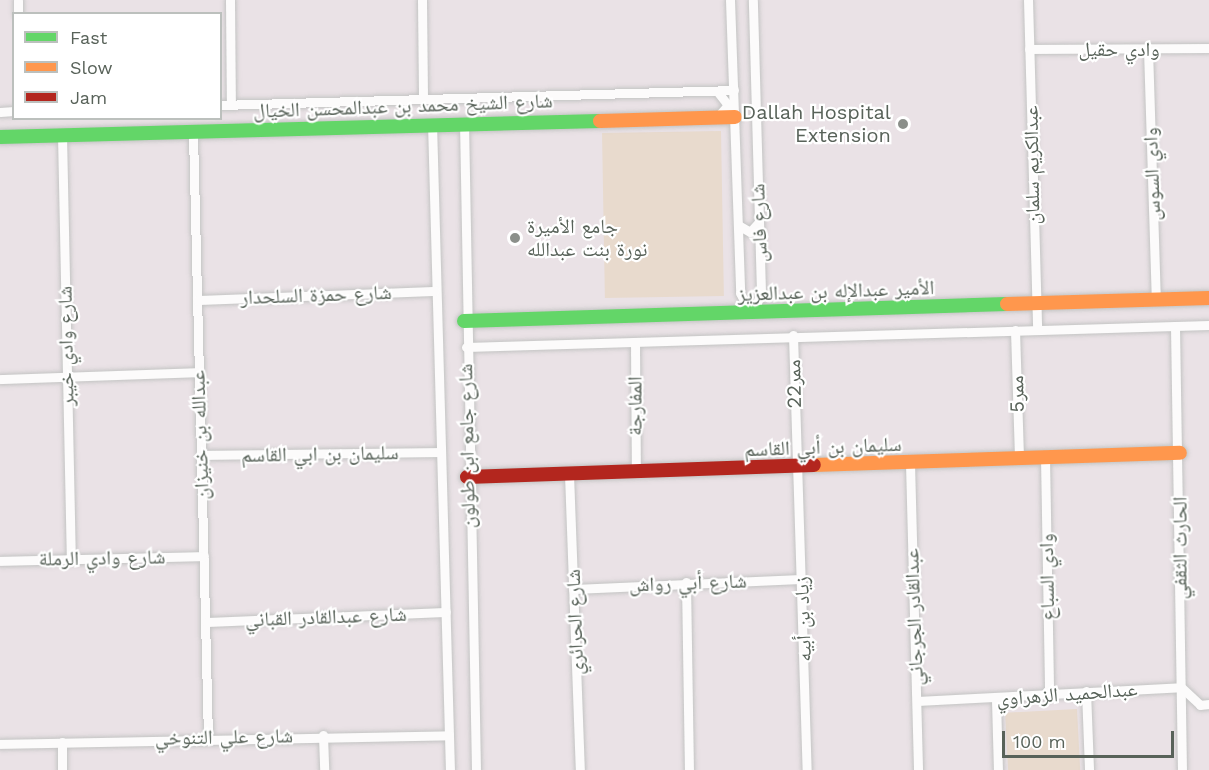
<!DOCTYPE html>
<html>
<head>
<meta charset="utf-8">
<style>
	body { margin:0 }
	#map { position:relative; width:1209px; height:770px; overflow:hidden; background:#eae2e6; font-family:"Work Sans","Noto Naskh Arabic",sans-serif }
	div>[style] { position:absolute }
	.green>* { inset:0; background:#e8dacd; transform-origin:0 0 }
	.roads { filter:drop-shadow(0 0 2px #c3c4c3) drop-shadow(0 0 2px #c3c4c3) }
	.street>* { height:9px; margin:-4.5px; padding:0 4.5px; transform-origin:4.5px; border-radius:4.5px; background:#fcfbfb }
	.fast>* { height:14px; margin:-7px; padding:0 7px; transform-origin:7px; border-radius:7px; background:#63d668 }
	.slow>* { height:14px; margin:-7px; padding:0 7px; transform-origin:7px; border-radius:7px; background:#ff974d }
	.jam>* { height:14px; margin:-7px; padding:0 7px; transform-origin:7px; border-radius:7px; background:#b3261e }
	.dots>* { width:16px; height:16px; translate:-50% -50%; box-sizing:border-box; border:3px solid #fff; border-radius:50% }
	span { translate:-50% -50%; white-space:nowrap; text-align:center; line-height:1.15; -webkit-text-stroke:4.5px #fff; paint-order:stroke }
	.street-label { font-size:20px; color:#586259 }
	.poi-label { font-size:20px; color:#586259 }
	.right { translate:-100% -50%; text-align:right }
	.left { translate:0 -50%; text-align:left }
	.legend { position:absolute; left:12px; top:12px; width:210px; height:108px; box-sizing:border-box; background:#fff; border:2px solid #bcc0bd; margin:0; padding:8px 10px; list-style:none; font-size:18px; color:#586259 }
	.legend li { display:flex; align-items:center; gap:12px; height:30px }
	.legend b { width:30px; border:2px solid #bcc0bd }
	.scale { position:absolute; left:1002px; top:731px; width:172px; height:27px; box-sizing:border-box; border:3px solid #586259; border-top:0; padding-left:8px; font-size:18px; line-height:21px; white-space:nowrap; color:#586259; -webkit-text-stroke:4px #fff; paint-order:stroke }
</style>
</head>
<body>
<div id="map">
	<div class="green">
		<i style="left:721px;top:131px;width:165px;height:119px;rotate:89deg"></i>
		<i style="left:1077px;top:709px;width:61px;height:72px;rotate:87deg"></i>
	</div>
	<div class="roads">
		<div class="street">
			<i style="left:18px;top:0;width:14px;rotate:90deg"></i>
			<i style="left:230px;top:0;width:105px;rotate:89.5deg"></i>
			<i style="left:422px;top:0;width:98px;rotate:89.4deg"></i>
			<i style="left:730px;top:0;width:293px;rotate:88deg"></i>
			<i style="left:740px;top:293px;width:17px;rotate:62deg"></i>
			<i style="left:748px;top:308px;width:10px;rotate:-29deg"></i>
			<i style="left:757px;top:303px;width:12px;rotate:-70deg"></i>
			<i style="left:761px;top:292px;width:292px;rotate:-91.6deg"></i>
			<i style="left:1028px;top:0;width:330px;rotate:88.4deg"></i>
			<i style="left:1029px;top:49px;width:180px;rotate:-0.3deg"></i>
			<i style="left:1148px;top:49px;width:250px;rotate:88.2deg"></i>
			<i style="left:717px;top:91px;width:18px;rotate:52deg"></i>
			<i style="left:728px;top:105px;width:15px;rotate:132deg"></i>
			<i style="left:220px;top:105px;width:514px;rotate:-1.67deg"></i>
			<i style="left:0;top:112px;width:14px;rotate:-4deg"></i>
			<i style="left:464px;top:122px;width:648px;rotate:88.94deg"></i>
			<i style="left:432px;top:123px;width:647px;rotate:88.41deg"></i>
			<i style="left:193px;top:133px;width:604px;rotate:88.58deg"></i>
			<i style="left:62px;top:135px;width:422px;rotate:88.8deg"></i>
			<i style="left:738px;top:225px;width:14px;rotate:30deg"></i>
			<i style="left:750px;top:232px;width:13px;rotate:-48deg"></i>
			<i style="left:197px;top:300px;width:238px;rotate:-2.2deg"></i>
			<i style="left:1175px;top:326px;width:444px;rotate:89.1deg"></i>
			<i style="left:1015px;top:330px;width:128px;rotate:88.2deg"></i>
			<i style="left:793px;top:335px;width:435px;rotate:88.2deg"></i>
			<i style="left:635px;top:342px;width:128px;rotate:89.6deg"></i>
			<i style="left:466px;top:347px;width:743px;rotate:-1.7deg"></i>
			<i style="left:0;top:379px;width:198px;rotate:-2deg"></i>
			<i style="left:201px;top:455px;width:238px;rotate:-0.7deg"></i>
			<i style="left:1045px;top:457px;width:239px;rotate:89deg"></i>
			<i style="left:910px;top:463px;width:307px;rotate:88.5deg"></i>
			<i style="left:569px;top:474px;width:296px;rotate:87.9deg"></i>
			<i style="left:0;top:561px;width:204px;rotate:-1.4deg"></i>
			<i style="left:686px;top:582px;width:188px;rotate:89.1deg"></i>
			<i style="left:573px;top:589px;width:229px;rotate:-2.5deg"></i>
			<i style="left:206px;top:622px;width:240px;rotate:-2.4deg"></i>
			<i style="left:1086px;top:691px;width:79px;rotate:87.8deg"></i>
			<i style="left:996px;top:700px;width:70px;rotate:88.4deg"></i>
			<i style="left:917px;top:701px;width:264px;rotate:-3deg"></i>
			<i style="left:1181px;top:687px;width:26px;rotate:43deg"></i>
			<i style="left:1200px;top:705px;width:9px;rotate:-6deg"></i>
			<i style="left:323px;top:735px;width:35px;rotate:88deg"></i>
			<i style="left:62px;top:742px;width:28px;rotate:90deg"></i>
			<i style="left:0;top:744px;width:449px;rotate:-1.1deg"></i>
		</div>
		<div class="fast">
			<i style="left:0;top:137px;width:600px;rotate:-1.53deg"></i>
			<i style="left:464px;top:321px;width:543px;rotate:-1.79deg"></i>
		</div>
		<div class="slow">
			<i style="left:600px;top:121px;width:135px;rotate:-1.7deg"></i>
			<i style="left:1007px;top:304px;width:202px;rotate:-1.7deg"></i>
			<i style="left:814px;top:465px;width:366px;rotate:-1.9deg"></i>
		</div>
		<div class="jam">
			<i style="left:467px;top:477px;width:347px;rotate:-2deg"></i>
		</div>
	</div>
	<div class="dots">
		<i style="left:903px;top:124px;background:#8b8f8a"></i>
		<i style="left:515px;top:238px;background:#8b8f8a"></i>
	</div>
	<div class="street-label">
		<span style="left:1119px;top:49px">وادي حقيل</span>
		<span style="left:403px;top:106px;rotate:-2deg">شارع الشيخ محمد بن عبدالمحسن الخيال</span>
		<span style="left:1032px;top:165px;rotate:-91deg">عبدالكريم سلمان</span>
		<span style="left:1152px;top:174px;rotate:-92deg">وادي السوس</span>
		<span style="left:759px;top:223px;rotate:-92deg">شارع فاس</span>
		<span style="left:836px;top:291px;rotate:-2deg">الأمير عبدالإله بن عبدالعزيز</span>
		<span style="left:316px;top:295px;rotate:-2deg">شارع حمزة السلحدار</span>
		<span style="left:66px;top:346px;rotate:-91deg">شارع وادي خيبر</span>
		<span style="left:794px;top:384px;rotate:-91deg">ممر22</span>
		<span style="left:1017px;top:394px;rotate:-91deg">ممر5</span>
		<span style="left:635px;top:406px;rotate:-90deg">المفارجة</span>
		<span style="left:200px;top:435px;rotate:-92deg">عبدالله بن خنيزان</span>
		<span style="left:467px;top:446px;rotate:-91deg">شارع جامع ابن طولون</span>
		<span style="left:823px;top:447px;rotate:-2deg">سليمان بن أبي القاسم</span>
		<span style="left:320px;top:454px;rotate:-1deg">سليمان بن ابي القاسم</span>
		<span style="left:1180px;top:548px;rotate:-90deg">الحارث الثقفي</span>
		<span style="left:102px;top:558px;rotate:-1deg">شارع وادي الرملة</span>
		<span style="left:1047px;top:577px;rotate:-91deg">وادي السباع</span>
		<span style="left:688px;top:583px;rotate:-2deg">شارع أبي رواش</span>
		<span style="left:326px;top:617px;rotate:-2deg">شارع عبدالقادر القباني</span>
		<span style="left:914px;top:617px;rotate:-92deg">عبدالقادر الجرجاني</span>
		<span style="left:803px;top:619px;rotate:-92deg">زياد بن أبيه</span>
		<span style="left:575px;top:622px;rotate:-92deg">شارع الحرائري</span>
		<span style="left:1067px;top:694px;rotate:-4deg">عبدالحميد الزهراوي</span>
		<span style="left:224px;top:737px;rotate:-1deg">شارع علي التنوخي</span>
	</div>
	<div class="poi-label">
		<span class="right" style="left:891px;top:124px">Dallah Hospital<br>Extension</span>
		<span class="left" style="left:527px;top:238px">جامع الأميرة<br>نورة بنت عبدالله</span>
	</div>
	<ul class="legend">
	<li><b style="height:8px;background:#63d668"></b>Fast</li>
	<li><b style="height:8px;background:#ff974d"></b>Slow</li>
	<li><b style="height:8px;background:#b3261e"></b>Jam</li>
	</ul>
	<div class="scale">100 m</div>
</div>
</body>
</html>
